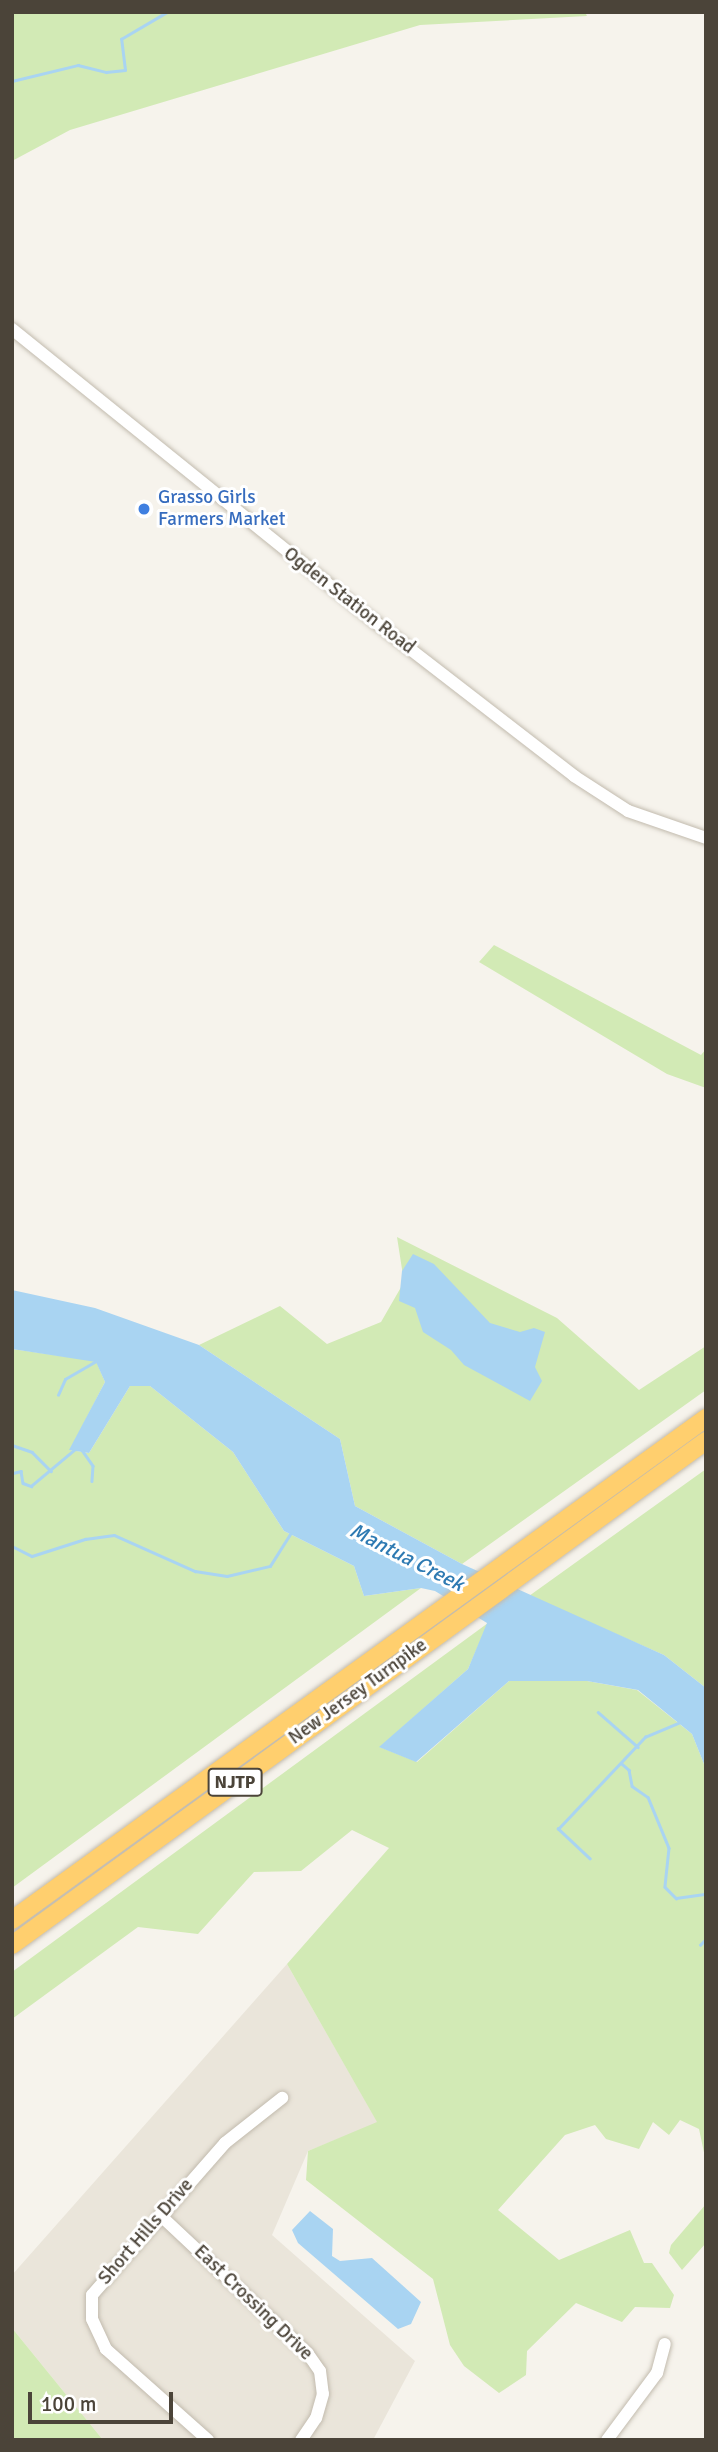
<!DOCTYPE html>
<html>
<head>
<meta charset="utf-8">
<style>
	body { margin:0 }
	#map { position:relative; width:718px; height:2452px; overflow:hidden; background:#f6f3ec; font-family:Signika,sans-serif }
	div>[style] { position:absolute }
	.residential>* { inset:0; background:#eae5da }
	.green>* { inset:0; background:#d2eab5 }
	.water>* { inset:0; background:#a9d4f2 }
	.stream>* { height:2.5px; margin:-1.25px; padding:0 1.25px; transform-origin:1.25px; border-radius:1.25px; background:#a9d4f2 }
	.roads { filter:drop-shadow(0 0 2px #c2bbae) drop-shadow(0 0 2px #c2bbae) }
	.minor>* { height:12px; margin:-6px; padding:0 6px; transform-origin:6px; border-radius:6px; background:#fff }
	.highway>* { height:18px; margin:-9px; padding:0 9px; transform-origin:9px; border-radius:9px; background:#ffcf6e }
	.dots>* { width:19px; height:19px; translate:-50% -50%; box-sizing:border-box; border:4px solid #fff; border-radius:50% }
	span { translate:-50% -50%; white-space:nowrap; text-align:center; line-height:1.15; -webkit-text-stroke:6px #fff; paint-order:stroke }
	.shield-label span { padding:2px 5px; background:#fff; border:2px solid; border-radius:5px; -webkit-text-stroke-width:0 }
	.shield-label { font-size:18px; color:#4b4439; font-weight:700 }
	.shop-label { font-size:19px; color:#366cbe }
	.left { translate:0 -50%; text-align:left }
	.street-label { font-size:19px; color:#4b4439 }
	.water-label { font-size:21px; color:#2e7ab2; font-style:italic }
	.frame { position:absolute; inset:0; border:14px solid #4b4439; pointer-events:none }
	.scale { position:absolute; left:28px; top:2392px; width:145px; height:32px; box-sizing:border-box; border:4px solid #4b4439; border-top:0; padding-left:9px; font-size:21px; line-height:24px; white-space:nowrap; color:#4b4439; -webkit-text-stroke:5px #fff; paint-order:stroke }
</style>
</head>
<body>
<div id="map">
	<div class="residential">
		<i style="clip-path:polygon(287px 1964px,378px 2123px,308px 2151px,272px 2235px,415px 2361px,373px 2440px,103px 2440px,12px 2328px,12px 2275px)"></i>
	</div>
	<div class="green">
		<i style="clip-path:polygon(12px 12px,585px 12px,587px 16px,420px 25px,70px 130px,12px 161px)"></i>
		<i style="clip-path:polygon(494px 945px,701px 1055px,706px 1049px,706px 1088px,667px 1074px,479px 962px)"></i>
		<i style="clip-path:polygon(397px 1237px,557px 1318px,639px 1390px,706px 1346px,706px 1390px,462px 1564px,355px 1506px,340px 1439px,199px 1345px,280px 1306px,327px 1344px,381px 1322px,404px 1282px)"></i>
		<i style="clip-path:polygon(12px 1349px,96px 1361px,105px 1382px,70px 1450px,89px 1453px,130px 1386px,150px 1386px,233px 1452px,284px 1531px,354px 1566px,364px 1596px,421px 1588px,12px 1888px)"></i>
		<i style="clip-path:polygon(706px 1469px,706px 1688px,664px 1655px,529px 1596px)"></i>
		<i style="clip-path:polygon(488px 1623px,468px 1669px,380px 1747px,417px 1762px,509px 1681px,587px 1681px,637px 1690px,692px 1734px,706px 1769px,706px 2162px,699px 2129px,680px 2120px,669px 2135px,653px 2122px,639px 2149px,606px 2139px,595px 2125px,565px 2135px,498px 2210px,559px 2260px,630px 2230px,644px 2263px,652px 2263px,674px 2295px,670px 2308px,635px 2307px,622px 2322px,576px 2303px,527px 2351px,526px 2375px,499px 2393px,464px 2366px,450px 2345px,433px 2279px,306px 2180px,308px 2151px,377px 2122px,287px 1964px,389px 1848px,352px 1830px,301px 1871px,254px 1872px,198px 1934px,138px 1927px,12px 2019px,12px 1972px)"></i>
		<i style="clip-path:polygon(706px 2204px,706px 2243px,682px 2270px,669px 2253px,671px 2245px)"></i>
		<i style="clip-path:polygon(12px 2328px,103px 2440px,12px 2440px)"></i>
	</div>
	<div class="water">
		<i style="clip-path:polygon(413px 1254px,434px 1264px,490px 1323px,520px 1332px,534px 1328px,545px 1332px,535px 1367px,542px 1381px,530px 1401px,464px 1365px,451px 1350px,423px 1332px,415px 1308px,399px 1301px,402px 1271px)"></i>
		<i style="clip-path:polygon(12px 1290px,95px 1308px,199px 1345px,340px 1439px,355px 1506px,462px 1564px,664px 1655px,706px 1688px,706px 1769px,692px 1734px,638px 1690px,587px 1681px,509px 1681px,416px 1762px,379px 1747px,468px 1669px,487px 1623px,435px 1591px,421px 1588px,364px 1596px,354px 1566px,284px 1531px,233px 1452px,150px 1386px,130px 1386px,89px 1453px,69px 1450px,105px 1382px,96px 1362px,12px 1349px)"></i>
		<i style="clip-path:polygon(310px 2211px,333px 2229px,332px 2256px,340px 2261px,372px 2258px,421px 2302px,411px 2324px,398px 2329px,298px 2243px,292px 2230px)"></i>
	</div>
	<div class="stream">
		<i style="left:12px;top:81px;width:68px;rotate:-13.6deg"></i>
		<i style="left:78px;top:65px;width:29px;rotate:14deg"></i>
		<i style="left:106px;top:72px;width:19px;rotate:-6deg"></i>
		<i style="left:125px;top:70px;width:31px;rotate:-97deg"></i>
		<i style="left:121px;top:39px;width:53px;rotate:-30.4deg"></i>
		<i style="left:58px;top:1395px;width:17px;rotate:-66deg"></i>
		<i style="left:65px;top:1379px;width:38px;rotate:-30deg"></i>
		<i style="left:12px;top:1445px;width:21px;rotate:19deg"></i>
		<i style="left:32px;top:1452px;width:27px;rotate:45deg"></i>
		<i style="left:82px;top:1450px;width:19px;rotate:55deg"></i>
		<i style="left:93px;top:1466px;width:15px;rotate:94deg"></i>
		<i style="left:13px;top:1473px;width:8px;rotate:-14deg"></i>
		<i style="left:21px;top:1471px;width:12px;rotate:81deg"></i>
		<i style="left:23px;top:1483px;width:9px;rotate:21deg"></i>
		<i style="left:31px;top:1486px;width:56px;rotate:-39.9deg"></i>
		<i style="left:12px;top:1546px;width:22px;rotate:27deg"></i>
		<i style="left:32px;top:1556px;width:56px;rotate:-17.8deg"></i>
		<i style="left:85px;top:1539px;width:29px;rotate:-8deg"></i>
		<i style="left:114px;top:1535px;width:89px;rotate:24deg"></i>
		<i style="left:195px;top:1571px;width:32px;rotate:9deg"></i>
		<i style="left:227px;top:1576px;width:44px;rotate:-13.1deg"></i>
		<i style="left:270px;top:1566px;width:41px;rotate:-57.8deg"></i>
		<i style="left:598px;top:1712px;width:53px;rotate:41.2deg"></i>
		<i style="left:621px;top:1763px;width:11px;rotate:41deg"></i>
		<i style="left:629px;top:1770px;width:16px;rotate:79deg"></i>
		<i style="left:632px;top:1786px;width:19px;rotate:35deg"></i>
		<i style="left:648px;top:1797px;width:55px;rotate:67.6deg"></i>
		<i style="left:669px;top:1848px;width:39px;rotate:96deg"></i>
		<i style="left:665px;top:1887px;width:16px;rotate:45deg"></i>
		<i style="left:676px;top:1898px;width:30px;rotate:-8deg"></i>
		<i style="left:590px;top:1859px;width:44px;rotate:-136.8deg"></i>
		<i style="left:558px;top:1829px;width:127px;rotate:-46.6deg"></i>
		<i style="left:645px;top:1737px;width:39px;rotate:-23deg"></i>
		<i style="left:700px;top:1945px;width:8px;rotate:-45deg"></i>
	</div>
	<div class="roads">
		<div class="minor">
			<i style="left:12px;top:329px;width:466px;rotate:38.9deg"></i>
			<i style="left:375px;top:622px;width:252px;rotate:37.7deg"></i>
			<i style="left:574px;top:776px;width:64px;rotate:32.9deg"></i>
			<i style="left:628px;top:811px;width:83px;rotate:19.1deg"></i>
			<i style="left:160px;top:2215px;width:203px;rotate:43.2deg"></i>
			<i style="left:308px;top:2354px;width:21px;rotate:55deg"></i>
			<i style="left:320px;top:2371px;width:23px;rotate:83deg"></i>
			<i style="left:323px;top:2394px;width:25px;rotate:106deg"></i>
			<i style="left:316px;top:2418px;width:27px;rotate:124deg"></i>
			<i style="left:208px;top:2440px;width:137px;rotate:-138.3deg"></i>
			<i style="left:106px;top:2349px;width:33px;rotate:-115deg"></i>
			<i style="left:92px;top:2319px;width:24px;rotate:-90deg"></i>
			<i style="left:92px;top:2295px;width:202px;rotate:-48.8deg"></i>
			<i style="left:225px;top:2143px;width:73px;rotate:-38.3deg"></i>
			<i style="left:607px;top:2440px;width:84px;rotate:-53.3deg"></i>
			<i style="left:657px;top:2373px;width:30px;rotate:-75deg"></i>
		</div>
		<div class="highway">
			<i style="left:12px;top:1920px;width:857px;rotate:-35.88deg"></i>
			<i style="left:12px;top:1945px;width:858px;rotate:-35.99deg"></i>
		</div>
	</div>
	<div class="dots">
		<i style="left:144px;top:509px;background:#3f7fe0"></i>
	</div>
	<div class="shield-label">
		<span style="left:235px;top:1782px">NJTP</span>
	</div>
	<div class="shop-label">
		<span class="left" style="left:158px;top:509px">Grasso Girls<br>Farmers Market</span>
	</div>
	<div class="street-label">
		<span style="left:349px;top:601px;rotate:38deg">Ogden Station Road</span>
		<span style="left:358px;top:1692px;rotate:-36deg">New Jersey Turnpike</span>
		<span style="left:146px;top:2232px;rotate:-49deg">Short Hills Drive</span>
		<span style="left:253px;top:2303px;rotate:44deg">East Crossing Drive</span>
	</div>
	<div class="water-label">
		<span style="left:407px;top:1557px;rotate:27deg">Mantua Creek</span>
	</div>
	<div class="frame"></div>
	<div class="scale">100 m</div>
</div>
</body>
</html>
